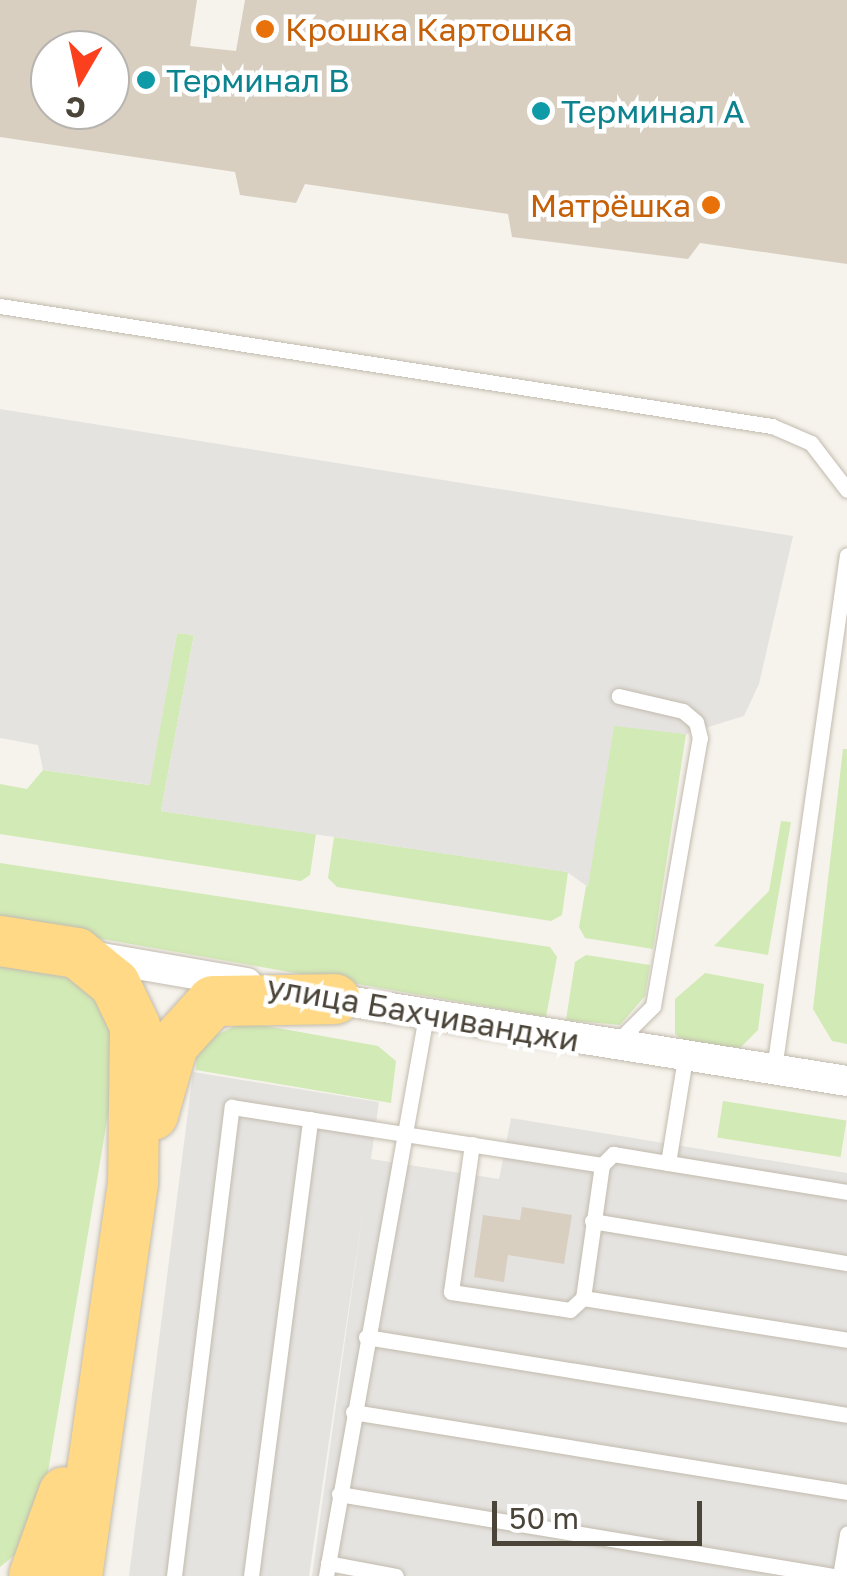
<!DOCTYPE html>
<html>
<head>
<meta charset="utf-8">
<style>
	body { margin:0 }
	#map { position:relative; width:847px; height:1576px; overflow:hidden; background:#f6f3ec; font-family:"Golos Text",sans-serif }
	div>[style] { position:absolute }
	.green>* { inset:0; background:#d2eab5; transform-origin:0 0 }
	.parking>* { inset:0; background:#e5e3e0 }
	.building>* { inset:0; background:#d8cfc1 }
	.roads { filter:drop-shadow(0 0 2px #c2bbae) drop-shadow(0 0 2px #c2bbae) }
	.service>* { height:15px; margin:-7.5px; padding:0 7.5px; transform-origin:7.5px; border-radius:7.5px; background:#fff }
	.minor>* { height:30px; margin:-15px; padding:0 15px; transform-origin:15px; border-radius:15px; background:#fff }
	.trunk>* { height:50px; margin:-25px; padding:0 25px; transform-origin:25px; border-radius:25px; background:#ffd985 }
	.dots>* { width:28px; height:28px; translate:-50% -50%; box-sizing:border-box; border:5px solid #fff; border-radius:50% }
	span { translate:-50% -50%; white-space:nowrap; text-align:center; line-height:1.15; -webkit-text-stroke:9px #fff; paint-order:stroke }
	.food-label { font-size:32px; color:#c56008 }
	.left { translate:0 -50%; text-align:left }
	.right { translate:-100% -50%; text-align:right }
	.culture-label { font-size:32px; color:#0d838f }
	.street-label { font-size:32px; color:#4b4439 }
	.north { position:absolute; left:30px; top:30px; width:100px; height:100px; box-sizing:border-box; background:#fff; border:2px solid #b7b4b0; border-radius:50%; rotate:189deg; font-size:28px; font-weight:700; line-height:40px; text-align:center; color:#4b4439 }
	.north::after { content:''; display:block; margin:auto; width:35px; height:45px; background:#fc3f1d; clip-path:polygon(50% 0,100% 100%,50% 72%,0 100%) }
	.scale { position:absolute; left:492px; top:1501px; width:210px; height:45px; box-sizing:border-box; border:5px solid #4b4439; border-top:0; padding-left:12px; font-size:30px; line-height:35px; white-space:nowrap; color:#4b4439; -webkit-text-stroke:8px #fff; paint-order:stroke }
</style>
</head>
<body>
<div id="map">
	<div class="green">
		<i style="clip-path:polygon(177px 633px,194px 635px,161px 811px,316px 834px,310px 875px,301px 881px,0 834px,0 784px,27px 789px,43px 770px,149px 785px)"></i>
		<i style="clip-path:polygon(614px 725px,686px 734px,653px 949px,585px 938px,579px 927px)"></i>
		<i style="clip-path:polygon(843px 749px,847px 749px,847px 1044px,832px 1041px,813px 1009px)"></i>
		<i style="clip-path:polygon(781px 821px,791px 822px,768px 955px,714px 946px,769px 891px)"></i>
		<i style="clip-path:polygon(334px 837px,568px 872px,562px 915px,551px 921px,337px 887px,328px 878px)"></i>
		<i style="clip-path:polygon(0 863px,550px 947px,557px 957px,546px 1017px,0 921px)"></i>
		<i style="clip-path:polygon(586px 955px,650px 965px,645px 996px,620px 1025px,566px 1020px,575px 962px)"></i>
		<i style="clip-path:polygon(0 966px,71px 978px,97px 996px,119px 1049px,37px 1537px,0 1567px)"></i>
		<i style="clip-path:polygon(705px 973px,764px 984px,758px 1030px,740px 1048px,686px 1043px,675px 1034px,675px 999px)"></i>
		<i style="clip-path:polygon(244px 1022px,378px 1046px,396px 1061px,391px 1103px,196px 1070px,197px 1044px)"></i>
		<i style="left:723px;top:1101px;width:125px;height:37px;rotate:9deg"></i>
	</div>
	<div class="parking">
		<i style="clip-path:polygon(0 409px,793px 536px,759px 684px,744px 716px,686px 734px,614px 726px,588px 887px,567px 872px,161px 811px,194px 635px,177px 633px,150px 785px,43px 770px,38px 745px,0 738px)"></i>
		<i style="clip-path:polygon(193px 1072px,379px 1102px,371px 1159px,499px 1179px,511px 1118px,847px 1173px,847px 1576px,312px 1576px,363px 1212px,309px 1576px,129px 1576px)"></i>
	</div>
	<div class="building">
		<i style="clip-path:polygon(evenodd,0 0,197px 0,190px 46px,236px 51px,245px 0,847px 0,847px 264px,700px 243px,688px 259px,512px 237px,508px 214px,305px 184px,296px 203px,240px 195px,235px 172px,0 137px,0 0,50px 50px,110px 50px,110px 110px,50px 110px,50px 50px)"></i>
		<i style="clip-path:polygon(522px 1207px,572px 1215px,564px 1264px,508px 1255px,504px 1282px,474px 1277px,483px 1215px,520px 1220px)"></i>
	</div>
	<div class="roads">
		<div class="service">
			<i style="left:0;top:306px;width:781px;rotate:8.84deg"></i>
			<i style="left:772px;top:426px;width:43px;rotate:23.6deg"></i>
			<i style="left:811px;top:443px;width:59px;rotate:52.5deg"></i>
			<i style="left:619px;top:1040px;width:48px;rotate:-45deg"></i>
			<i style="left:653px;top:1006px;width:272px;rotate:-80.1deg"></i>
			<i style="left:700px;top:738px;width:16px;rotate:-104deg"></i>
			<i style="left:696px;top:722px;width:17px;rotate:-140deg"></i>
			<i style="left:683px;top:711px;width:66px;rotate:-166.8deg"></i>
			<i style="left:774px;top:1069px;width:519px;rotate:-81.92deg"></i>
			<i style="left:472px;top:1144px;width:149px;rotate:98.1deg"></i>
			<i style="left:451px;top:1292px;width:120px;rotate:8.6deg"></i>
			<i style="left:570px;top:1310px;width:18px;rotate:-43deg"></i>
			<i style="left:583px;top:1298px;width:134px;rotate:-81.9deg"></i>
			<i style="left:602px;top:1165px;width:16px;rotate:-45deg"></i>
			<i style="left:613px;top:1154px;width:56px;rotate:9.3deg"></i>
			<i style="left:668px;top:1163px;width:106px;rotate:-80.8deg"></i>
			<i style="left:668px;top:1163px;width:181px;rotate:9.2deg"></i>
			<i style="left:592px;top:1221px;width:258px;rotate:9.4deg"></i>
			<i style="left:583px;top:1298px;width:267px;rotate:9deg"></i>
			<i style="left:366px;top:1337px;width:487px;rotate:9.2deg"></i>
			<i style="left:353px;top:1412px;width:500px;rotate:9.2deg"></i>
			<i style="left:339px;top:1494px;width:502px;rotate:9.41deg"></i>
			<i style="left:328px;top:1563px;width:69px;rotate:10.8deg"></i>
			<i style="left:174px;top:1576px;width:473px;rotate:-83deg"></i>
			<i style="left:232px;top:1107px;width:375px;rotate:8.9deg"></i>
			<i style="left:251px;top:1576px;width:461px;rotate:-82.6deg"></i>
			<i style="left:326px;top:1576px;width:569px;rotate:-79.88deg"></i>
			<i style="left:840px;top:1576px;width:43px;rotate:-80.5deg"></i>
		</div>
		<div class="minor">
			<i style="left:90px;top:956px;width:159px;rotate:9.8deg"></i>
			<i style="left:322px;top:997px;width:532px;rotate:9.09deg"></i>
		</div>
		<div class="trunk">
			<i style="left:0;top:941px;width:78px;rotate:8.9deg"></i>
			<i style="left:77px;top:953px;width:49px;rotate:39.2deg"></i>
			<i style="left:115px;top:984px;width:47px;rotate:64.5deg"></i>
			<i style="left:135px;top:1026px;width:157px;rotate:90.7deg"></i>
			<i style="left:133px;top:1183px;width:397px;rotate:98.1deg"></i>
			<i style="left:153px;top:1115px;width:73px;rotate:-74.1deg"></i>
			<i style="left:173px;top:1045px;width:59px;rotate:-47.7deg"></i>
			<i style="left:213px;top:1001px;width:122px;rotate:-0.9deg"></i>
			<i style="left:34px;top:1576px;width:89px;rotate:-70.3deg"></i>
		</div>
	</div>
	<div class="dots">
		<i style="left:265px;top:29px;background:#e8710a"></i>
		<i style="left:146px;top:80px;background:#0f9aa8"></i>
		<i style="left:541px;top:111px;background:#0f9aa8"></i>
		<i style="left:711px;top:205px;background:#e8710a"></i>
	</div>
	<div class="food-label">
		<span class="left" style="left:285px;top:29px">Крошка Картошка</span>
		<span class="right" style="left:691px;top:205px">Матрёшка</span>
	</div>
	<div class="culture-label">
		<span class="left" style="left:166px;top:80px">Терминал B</span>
		<span class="left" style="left:561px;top:111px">Терминал А</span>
	</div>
	<div class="street-label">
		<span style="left:423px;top:1013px;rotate:10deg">улица Бахчиванджи</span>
	</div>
	<div class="north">С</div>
	<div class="scale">50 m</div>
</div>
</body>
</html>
